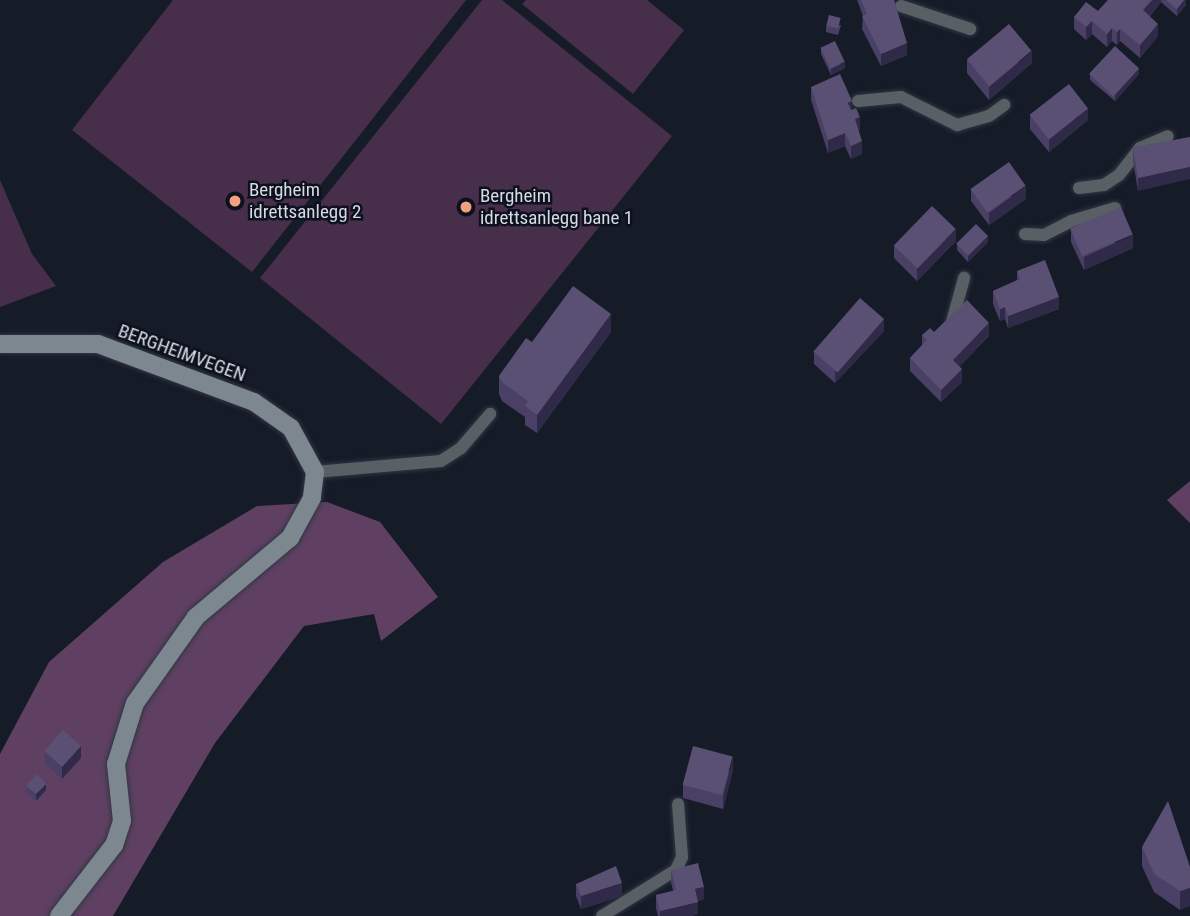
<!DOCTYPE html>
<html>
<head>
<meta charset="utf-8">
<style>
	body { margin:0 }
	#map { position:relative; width:1190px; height:916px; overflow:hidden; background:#161b28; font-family:"Roboto Condensed",sans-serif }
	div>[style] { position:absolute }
	.green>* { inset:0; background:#472e4b }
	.forest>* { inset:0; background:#5f4063 }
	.roads { filter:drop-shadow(0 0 2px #313642) drop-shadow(0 0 2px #313642) }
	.lane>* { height:12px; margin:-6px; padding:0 6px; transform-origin:6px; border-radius:6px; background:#596065 }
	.secondary>* { height:18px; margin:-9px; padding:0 9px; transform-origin:9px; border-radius:9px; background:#7c8790 }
	.wall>* { inset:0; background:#4a4066 }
	.shaded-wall>* { inset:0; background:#2f2a48 }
	.building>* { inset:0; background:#5a5074; transform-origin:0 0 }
	.dots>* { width:19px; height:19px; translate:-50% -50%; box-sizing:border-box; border:4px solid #0d111e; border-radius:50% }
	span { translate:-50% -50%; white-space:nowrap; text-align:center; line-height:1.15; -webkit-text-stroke:5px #0d111e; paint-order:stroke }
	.poi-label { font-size:19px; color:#d6dae3 }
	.left { translate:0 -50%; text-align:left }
	.street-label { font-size:19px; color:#d6dae3 }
</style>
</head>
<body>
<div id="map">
	<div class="green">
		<i style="clip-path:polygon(173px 0,466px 0,252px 272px,72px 130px)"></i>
		<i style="clip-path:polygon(482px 0,502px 0,672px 136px,441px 424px,260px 278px)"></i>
		<i style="clip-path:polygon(526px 0,647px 0,684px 30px,633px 94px,522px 4px)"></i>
		<i style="clip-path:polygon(0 180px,32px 254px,56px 286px,0 307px)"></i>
	</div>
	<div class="forest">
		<i style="clip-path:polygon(1190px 481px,1190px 523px,1167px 500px)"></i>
		<i style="clip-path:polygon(327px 502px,380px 522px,438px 597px,381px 641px,374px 614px,304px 626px,215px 743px,113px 916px,0 916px,0 754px,49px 662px,163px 562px,257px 506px)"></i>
	</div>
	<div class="roads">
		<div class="lane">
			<i style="left:901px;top:6px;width:73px;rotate:18.4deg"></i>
			<i style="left:858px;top:101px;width:43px;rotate:-5.3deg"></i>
			<i style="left:901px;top:97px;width:63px;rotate:26.6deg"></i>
			<i style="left:957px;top:125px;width:33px;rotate:-16deg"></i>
			<i style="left:989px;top:116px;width:19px;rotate:-36deg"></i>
			<i style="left:1079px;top:188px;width:25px;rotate:-7deg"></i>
			<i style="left:1104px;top:185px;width:18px;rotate:-34deg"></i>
			<i style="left:1119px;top:175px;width:34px;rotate:-52deg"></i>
			<i style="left:1140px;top:148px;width:30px;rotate:-23deg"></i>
			<i style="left:1025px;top:234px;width:19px;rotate:3deg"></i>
			<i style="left:1044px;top:235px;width:30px;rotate:-27deg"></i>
			<i style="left:1071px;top:221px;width:46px;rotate:-16.5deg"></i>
			<i style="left:952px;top:322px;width:46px;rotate:-74.7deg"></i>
			<i style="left:315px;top:472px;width:126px;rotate:-5deg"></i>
			<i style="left:441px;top:461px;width:24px;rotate:-33deg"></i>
			<i style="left:461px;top:448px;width:45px;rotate:-49.5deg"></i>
			<i style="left:602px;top:916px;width:87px;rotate:-31.9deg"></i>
			<i style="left:676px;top:870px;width:14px;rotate:-65deg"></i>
			<i style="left:682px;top:857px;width:53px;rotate:-94.3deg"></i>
		</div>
		<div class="secondary">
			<i style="left:0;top:344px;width:98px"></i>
			<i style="left:98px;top:344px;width:166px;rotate:20.4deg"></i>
			<i style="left:254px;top:402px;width:45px;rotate:35.1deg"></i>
			<i style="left:291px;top:428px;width:50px;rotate:61.4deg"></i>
			<i style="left:315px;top:472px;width:26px;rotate:97deg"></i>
			<i style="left:312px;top:498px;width:46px;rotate:118.8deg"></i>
			<i style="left:290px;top:538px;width:123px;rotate:140deg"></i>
			<i style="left:196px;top:617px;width:105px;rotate:125.3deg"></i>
			<i style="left:135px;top:703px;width:64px;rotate:107.3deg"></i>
			<i style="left:116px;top:764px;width:57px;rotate:84deg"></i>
			<i style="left:122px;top:821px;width:25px;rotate:108deg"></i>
			<i style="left:114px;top:845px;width:90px;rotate:127.8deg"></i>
		</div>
	</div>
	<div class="wall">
		<i style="clip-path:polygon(857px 0,894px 0,907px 55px,881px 66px,862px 29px,863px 16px)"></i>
		<i style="clip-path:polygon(1108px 0,1186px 0,1186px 5px,1177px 16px,1161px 2px,1150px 16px,1158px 36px,1140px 58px,1120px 41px,1117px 45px,1112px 41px,1107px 47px,1092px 34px,1086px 40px,1074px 29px,1074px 17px,1098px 11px)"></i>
		<i style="clip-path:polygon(841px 25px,838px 35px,826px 32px,826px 26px)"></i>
		<i style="clip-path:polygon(821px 48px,845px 68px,831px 75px,821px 54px)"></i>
		<i style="clip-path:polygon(967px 60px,1032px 63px,989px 100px,967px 73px)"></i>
		<i style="clip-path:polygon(1090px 74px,1139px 74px,1115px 101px,1090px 80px)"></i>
		<i style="clip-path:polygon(811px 87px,852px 109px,860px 130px,858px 130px,862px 154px,851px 159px,845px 146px,828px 153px,811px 100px)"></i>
		<i style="clip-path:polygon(1030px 116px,1088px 120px,1049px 152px,1030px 129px)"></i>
		<i style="clip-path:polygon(1190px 137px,1138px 191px,1133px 161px,1133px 148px)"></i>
		<i style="clip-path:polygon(971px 189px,1026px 199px,989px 225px,971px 201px)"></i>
		<i style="clip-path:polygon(1071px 229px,1133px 248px,1084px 270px,1071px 242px)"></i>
		<i style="clip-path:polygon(956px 241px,917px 281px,894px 258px,894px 246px)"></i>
		<i style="clip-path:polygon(988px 242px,968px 262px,957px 250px,957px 244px)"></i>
		<i style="clip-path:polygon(1017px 271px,1059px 309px,1008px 328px,1005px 319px,1000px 321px,993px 304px,993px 291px,1017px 280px)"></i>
		<i style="clip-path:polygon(884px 331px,835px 383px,814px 364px,814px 352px)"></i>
		<i style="clip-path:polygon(611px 332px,537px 433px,525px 425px,525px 417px,502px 401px,499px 394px,499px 376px,532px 342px)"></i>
		<i style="clip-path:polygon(934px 332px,989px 336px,959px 367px,962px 382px,941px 402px,910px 371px,910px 358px,922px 345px,922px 335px)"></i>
		<i style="clip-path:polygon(45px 751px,81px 758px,62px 779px,45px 764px)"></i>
		<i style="clip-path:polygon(733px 770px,723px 809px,683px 798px,683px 785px)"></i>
		<i style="clip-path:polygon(26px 786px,46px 790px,36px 801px,26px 792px)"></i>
		<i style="clip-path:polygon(1142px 847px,1190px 867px,1180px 910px,1154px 892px,1142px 866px)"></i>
		<i style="clip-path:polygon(671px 870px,704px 899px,698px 901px,698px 914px,691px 916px,658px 916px,656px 908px,656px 895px,673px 891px,671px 882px)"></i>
		<i style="clip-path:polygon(576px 884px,622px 896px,581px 909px,576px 896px)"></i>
	</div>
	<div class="shaded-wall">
		<i style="clip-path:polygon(1152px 0,1161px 0,1161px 2px,1143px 23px,1143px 10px)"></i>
		<i style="clip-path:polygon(1184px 0,1186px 0,1186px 5px,1177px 16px,1177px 9px)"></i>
		<i style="clip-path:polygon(1092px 21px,1092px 34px,1086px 40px,1086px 27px)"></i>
		<i style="clip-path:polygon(1158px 24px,1158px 36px,1140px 58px,1140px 45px)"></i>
		<i style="clip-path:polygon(1112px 28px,1112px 41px,1107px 47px,1107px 34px)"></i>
		<i style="clip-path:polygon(1120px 29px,1120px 41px,1117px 45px,1117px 32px)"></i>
		<i style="clip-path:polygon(907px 43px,907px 55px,881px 66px,881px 54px)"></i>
		<i style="clip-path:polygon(1032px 51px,1032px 63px,989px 100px,989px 87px)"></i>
		<i style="clip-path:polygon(845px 62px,845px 68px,831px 75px,831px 69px)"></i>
		<i style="clip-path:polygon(1139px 68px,1139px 74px,1115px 101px,1115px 95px)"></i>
		<i style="clip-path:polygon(852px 101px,852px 114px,848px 103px)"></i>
		<i style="clip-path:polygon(1088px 108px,1088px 120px,1049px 152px,1049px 140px)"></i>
		<i style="clip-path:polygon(860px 117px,860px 130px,855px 132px,855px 119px)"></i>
		<i style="clip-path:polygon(845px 133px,845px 146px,828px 153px,828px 140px)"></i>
		<i style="clip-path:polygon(862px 141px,862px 154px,851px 159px,851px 146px)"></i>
		<i style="clip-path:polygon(1190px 167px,1190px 179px,1138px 191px,1138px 178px)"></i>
		<i style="clip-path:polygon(1026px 186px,1026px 199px,989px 225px,989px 213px)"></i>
		<i style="clip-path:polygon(956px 229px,956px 241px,917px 281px,917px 268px)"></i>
		<i style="clip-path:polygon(1133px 235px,1133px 248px,1084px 270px,1084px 257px)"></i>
		<i style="clip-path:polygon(988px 236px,988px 242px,968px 262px,968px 255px)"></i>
		<i style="clip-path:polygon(1059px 297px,1059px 309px,1008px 328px,1008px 316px)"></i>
		<i style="clip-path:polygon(1005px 307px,1005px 319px,1000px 321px,1000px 309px)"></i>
		<i style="clip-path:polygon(611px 314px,611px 332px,537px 433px,537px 415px)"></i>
		<i style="clip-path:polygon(884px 319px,884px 331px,835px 383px,835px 370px)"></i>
		<i style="clip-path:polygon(989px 323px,989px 336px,953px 373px,953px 360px)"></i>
		<i style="clip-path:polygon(962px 369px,962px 382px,941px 402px,941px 390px)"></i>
		<i style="clip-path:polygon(81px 746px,81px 758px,62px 779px,62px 767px)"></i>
		<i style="clip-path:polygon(733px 757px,733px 770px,723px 809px,723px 796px)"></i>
		<i style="clip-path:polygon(46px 784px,46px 790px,36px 801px,36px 794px)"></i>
		<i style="clip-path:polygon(622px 883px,622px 896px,581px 909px,581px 896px)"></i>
		<i style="clip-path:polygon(704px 887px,704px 899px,695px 902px,695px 889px)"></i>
		<i style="clip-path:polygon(1190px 888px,1190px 906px,1180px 910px,1180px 891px)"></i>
		<i style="clip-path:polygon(698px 902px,698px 914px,691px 916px,660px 916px,660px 911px)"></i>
	</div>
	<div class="building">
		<i style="clip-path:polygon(861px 0,894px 0,907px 43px,881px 54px,862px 16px,867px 14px)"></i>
		<i style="clip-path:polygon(1108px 0,1152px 0,1143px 10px,1158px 24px,1140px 45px,1120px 29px,1117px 32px,1112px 28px,1107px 34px,1092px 21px,1086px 27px,1074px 17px,1086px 2px,1098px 11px)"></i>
		<i style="clip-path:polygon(1166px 0,1184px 0,1177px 9px)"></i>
		<i style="left:829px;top:15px;width:12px;height:11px;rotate:14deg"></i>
		<i style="left:1009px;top:24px;width:35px;height:55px;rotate:50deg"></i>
		<i style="left:835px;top:41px;width:23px;height:16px;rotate:65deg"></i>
		<i style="left:1115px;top:46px;width:33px;height:38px;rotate:43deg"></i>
		<i style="clip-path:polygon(840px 74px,852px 101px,848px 103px,851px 110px,856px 108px,860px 117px,855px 119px,862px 141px,851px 146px,845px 133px,828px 140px,811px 87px)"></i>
		<i style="left:1069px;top:84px;width:31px;height:50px;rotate:52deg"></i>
		<i style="clip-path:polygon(1190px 137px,1190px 167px,1138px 178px,1133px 148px)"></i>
		<i style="left:1009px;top:162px;width:29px;height:47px;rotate:55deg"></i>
		<i style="left:932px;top:206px;width:33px;height:55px;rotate:44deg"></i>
		<i style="left:1121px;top:207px;width:30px;height:55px;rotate:67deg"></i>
		<i style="left:976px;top:224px;width:17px;height:28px;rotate:45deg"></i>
		<i style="clip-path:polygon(1045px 260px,1059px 297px,1008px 316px,1005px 307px,1000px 309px,993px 291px,1020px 279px,1017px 271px)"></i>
		<i style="clip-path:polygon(573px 286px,611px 314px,537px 415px,525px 406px,528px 401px,502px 382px,499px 376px,526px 338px,532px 342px)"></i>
		<i style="left:860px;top:298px;width:32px;height:71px;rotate:41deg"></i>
		<i style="clip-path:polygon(967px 300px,989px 323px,953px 360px,962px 369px,941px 390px,910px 358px,927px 340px,922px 335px,930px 328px,934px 332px)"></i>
		<i style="left:63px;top:730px;width:24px;height:28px;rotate:42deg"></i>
		<i style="left:693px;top:746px;width:41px;height:40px;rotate:15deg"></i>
		<i style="clip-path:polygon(37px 774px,46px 784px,36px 794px,26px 786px)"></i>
		<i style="clip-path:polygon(1168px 801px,1190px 867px,1190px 888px,1180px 891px,1154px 874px,1142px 847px)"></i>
		<i style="clip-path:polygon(698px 863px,704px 887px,695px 889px,698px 902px,660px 911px,656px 895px,676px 890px,671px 870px)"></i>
		<i style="clip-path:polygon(616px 866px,622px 883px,581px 896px,576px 884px)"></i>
	</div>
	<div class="dots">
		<i style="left:235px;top:201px;background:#f2a080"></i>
		<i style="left:466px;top:207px;background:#f2a080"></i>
	</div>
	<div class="poi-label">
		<span class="left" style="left:249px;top:201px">Bergheim<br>idrettsanlegg 2</span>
		<span class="left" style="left:480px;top:207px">Bergheim<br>idrettsanlegg bane 1</span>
	</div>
	<div class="street-label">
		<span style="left:182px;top:353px;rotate:20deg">BERGHEIMVEGEN</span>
	</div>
</div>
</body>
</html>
